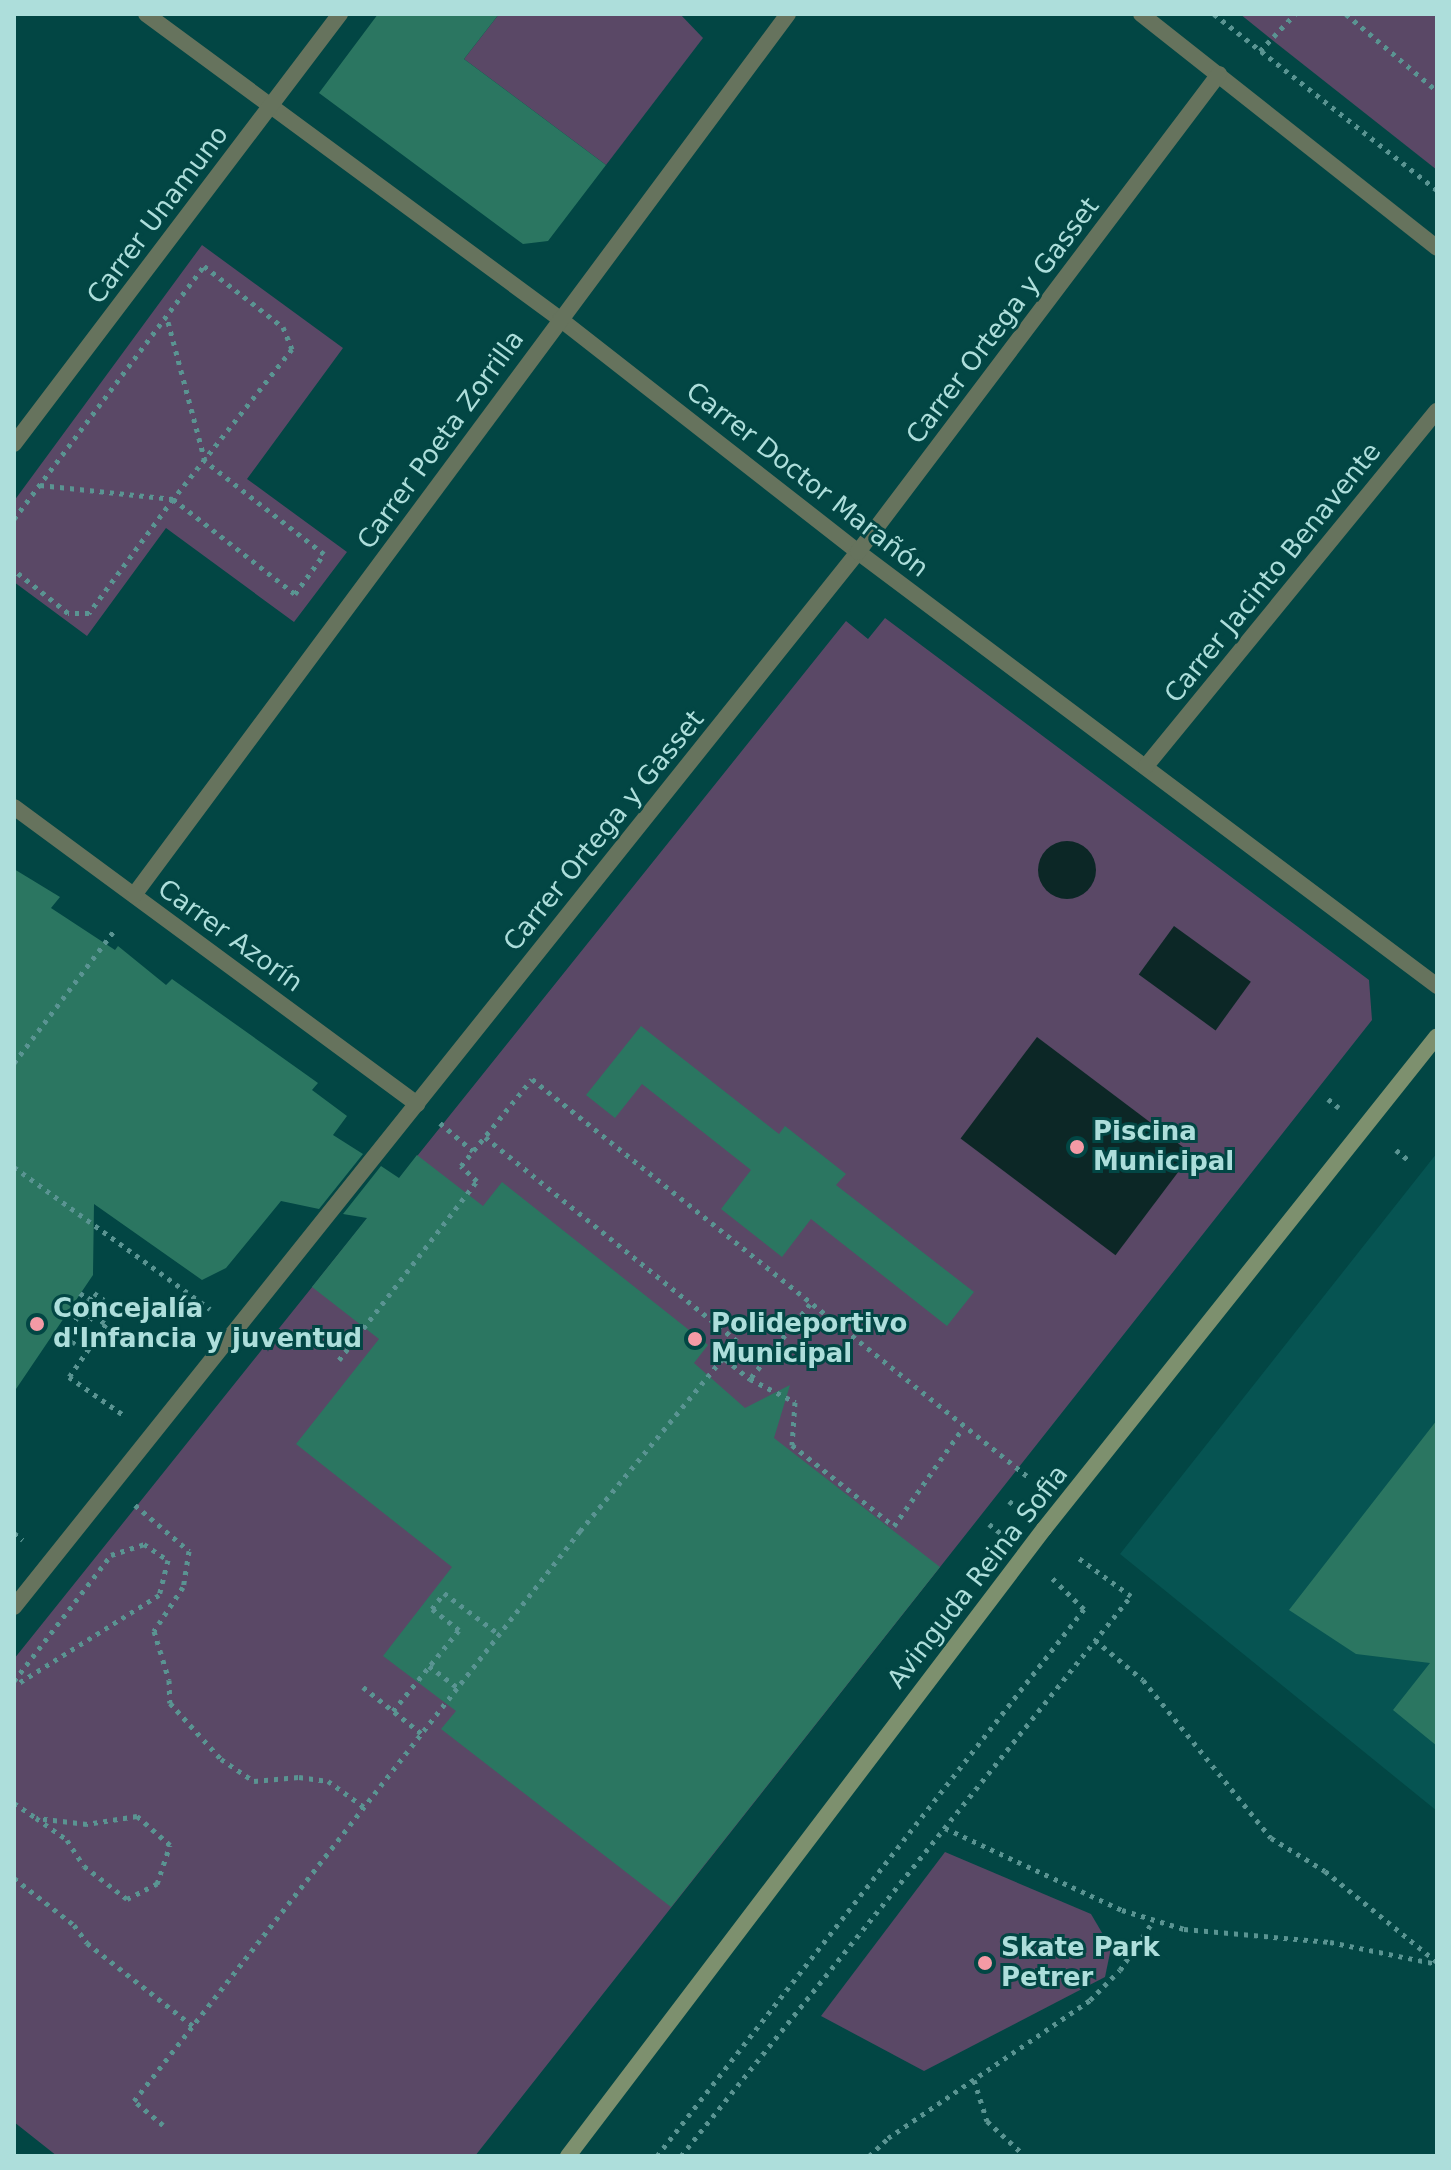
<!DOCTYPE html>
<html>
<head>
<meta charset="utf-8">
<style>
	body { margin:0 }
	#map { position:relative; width:1451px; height:2170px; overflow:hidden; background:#024644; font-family:"DejaVu Sans",sans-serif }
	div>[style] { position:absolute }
	.built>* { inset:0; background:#065452 }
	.green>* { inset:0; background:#5a4866 }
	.water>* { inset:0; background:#0c2726; transform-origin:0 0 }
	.round { border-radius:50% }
	.building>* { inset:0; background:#2b7661 }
	.path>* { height:5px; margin-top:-2.5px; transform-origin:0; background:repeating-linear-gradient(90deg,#5a9492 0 4px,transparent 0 10px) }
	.street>* { height:16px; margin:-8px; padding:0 8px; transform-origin:8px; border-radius:8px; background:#66735d }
	.secondary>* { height:16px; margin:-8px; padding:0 8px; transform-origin:8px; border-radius:8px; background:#7d906e }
	.dots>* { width:22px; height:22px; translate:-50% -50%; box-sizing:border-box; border:4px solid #024644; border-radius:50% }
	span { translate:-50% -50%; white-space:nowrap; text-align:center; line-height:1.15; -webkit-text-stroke:6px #024644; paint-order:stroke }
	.street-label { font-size:26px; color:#addedb }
	.poi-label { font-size:26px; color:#addedb; font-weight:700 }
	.left { translate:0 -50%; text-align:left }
	.frame { position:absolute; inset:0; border:16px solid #addedb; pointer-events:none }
</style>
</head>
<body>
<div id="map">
	<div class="built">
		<i style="clip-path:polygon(1437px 1153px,1437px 1811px,1120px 1554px)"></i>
	</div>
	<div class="green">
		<i style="clip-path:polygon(499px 14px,680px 14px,703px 38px,606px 165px,464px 59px)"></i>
		<i style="clip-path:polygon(1240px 14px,1437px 14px,1437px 170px,1271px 39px)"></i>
		<i style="clip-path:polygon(202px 245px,343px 348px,247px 479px,347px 552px,294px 622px,166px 528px,87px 636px,14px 582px,14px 501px)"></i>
		<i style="clip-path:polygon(885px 618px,1369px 980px,1372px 1020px,475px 2156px,57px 2156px,14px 2122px,14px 1659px,846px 621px,868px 639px)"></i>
		<i style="clip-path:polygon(945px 1852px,1091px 1914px,1111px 1948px,1105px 1977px,924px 2071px,821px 2016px)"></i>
	</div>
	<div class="water">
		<i class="round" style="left:1038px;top:841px;width:58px;height:58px"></i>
		<i style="left:1174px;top:926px;width:95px;height:60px;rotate:36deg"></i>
		<i style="left:1037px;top:1037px;width:194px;height:127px;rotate:37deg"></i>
	</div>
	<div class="building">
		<i style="clip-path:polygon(378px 14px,499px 14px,464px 59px,606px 165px,548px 241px,523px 244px,319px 93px)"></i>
		<i style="clip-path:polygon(14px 869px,60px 897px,51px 908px,115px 950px,118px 946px,166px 985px,172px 979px,318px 1083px,312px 1090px,347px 1116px,333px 1135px,363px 1154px,319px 1209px,281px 1201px,226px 1268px,202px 1280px,94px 1204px,93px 1275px,14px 1392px)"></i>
		<i style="clip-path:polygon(641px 1026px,779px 1134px,785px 1126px,846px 1174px,836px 1185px,974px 1292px,947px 1326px,811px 1219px,782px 1257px,721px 1209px,751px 1170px,642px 1084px,615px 1118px,586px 1095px)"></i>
		<i style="clip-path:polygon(417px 1155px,483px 1206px,502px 1182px,708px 1345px,694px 1363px,745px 1408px,790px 1385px,774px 1438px,940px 1567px,671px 1907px,441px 1729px,456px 1711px,383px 1656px,452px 1567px,296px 1444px,379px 1339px,312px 1287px,367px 1218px,343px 1214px,381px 1166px,399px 1178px)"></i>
		<i style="clip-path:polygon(1437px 1420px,1437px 1746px,1393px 1710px,1430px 1663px,1356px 1654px,1289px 1610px)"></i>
	</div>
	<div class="path">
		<i style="left:1214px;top:14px;width:284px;rotate:38.3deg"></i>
		<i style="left:1346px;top:14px;width:119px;rotate:40.2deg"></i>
		<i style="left:1260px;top:51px;width:51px;rotate:-46.6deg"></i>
		<i style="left:40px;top:485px;width:134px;rotate:6deg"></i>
		<i style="left:173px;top:499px;width:155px;rotate:37.9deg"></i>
		<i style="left:295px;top:594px;width:49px;rotate:-54.1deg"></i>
		<i style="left:324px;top:554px;width:151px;rotate:-142deg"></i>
		<i style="left:205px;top:461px;width:148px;rotate:-104.9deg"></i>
		<i style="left:14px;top:519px;width:316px;rotate:-53.1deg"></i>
		<i style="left:204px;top:266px;width:100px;rotate:37.7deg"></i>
		<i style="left:283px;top:327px;width:24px;rotate:68deg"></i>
		<i style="left:292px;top:349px;width:191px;rotate:128.4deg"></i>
		<i style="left:173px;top:499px;width:142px;rotate:126.4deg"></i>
		<i style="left:89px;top:613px;width:21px;rotate:180deg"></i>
		<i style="left:68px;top:613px;width:69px;rotate:-141.5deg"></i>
		<i style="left:14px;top:1063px;width:169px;rotate:-52.9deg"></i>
		<i style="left:1328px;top:1099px;width:14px;rotate:39deg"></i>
		<i style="left:440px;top:1123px;width:43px;rotate:40.3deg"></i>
		<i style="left:1396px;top:1150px;width:19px;rotate:39deg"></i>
		<i style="left:14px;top:1167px;width:242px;rotate:35.9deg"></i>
		<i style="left:80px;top:1293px;width:11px;rotate:38deg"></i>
		<i style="left:89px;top:1300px;width:9px;rotate:-54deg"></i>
		<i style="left:94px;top:1293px;width:12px;rotate:35deg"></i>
		<i style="left:104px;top:1300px;width:19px;rotate:126deg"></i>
		<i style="left:93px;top:1315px;width:16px;rotate:35deg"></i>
		<i style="left:106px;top:1324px;width:65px;rotate:124.9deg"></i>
		<i style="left:69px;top:1377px;width:68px;rotate:34.9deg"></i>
		<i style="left:89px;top:1300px;width:46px;rotate:124.4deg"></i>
		<i style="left:63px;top:1338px;width:11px;rotate:34deg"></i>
		<i style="left:72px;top:1344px;width:36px;rotate:-54deg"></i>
		<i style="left:810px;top:1304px;width:96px;rotate:128.7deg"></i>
		<i style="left:750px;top:1379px;width:51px;rotate:27.1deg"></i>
		<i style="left:795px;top:1402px;width:43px;rotate:94deg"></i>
		<i style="left:792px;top:1445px;width:130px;rotate:38.5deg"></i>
		<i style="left:894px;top:1526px;width:120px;rotate:-54.9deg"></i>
		<i style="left:725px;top:1359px;width:32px;rotate:39deg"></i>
		<i style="left:339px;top:1360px;width:226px;rotate:-52.4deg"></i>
		<i style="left:477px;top:1181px;width:22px;rotate:-137deg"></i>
		<i style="left:461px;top:1166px;width:112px;rotate:-50.8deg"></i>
		<i style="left:532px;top:1079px;width:635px;rotate:38.73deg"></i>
		<i style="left:1009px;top:1501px;width:14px;rotate:39deg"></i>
		<i style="left:135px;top:1505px;width:71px;rotate:40.4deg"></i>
		<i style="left:189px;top:1551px;width:36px;rotate:99deg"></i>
		<i style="left:183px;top:1587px;width:53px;rotate:123.4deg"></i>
		<i style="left:154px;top:1631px;width:51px;rotate:73deg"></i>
		<i style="left:169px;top:1680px;width:23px;rotate:88deg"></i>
		<i style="left:170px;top:1703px;width:76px;rotate:47.7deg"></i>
		<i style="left:221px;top:1759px;width:40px;rotate:34deg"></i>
		<i style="left:254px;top:1781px;width:45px;rotate:-5.1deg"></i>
		<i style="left:299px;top:1777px;width:29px;rotate:8deg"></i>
		<i style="left:328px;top:1781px;width:44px;rotate:35.8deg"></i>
		<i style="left:989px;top:1524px;width:16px;rotate:38deg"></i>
		<i style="left:14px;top:1533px;width:11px;rotate:38deg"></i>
		<i style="left:1095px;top:1640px;width:62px;rotate:39.8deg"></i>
		<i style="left:1143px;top:1680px;width:203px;rotate:51deg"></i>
		<i style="left:1271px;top:1838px;width:63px;rotate:31.4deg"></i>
		<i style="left:1325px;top:1871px;width:144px;rotate:39.1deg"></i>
		<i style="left:429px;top:1666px;width:36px;rotate:37deg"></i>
		<i style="left:14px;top:1681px;width:159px;rotate:-52.4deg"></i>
		<i style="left:111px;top:1555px;width:35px;rotate:-18deg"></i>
		<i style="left:144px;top:1544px;width:29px;rotate:34deg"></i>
		<i style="left:168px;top:1560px;width:36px;rotate:104deg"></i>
		<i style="left:159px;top:1595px;width:171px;rotate:147.9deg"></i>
		<i style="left:363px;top:1687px;width:75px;rotate:38.5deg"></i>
		<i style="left:393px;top:1711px;width:104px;rotate:-50.8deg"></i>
		<i style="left:459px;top:1630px;width:34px;rotate:-142deg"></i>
		<i style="left:432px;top:1609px;width:20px;rotate:-53deg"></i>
		<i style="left:444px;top:1593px;width:70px;rotate:36.9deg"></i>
		<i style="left:14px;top:1803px;width:27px;rotate:34deg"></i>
		<i style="left:36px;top:1818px;width:38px;rotate:35deg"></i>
		<i style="left:67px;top:1840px;width:31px;rotate:57deg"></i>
		<i style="left:84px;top:1866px;width:54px;rotate:37.5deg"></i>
		<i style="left:127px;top:1899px;width:34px;rotate:-27deg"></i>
		<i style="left:157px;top:1884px;width:41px;rotate:-71.6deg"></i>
		<i style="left:170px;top:1845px;width:44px;rotate:-138.7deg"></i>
		<i style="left:137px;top:1816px;width:51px;rotate:170.9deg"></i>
		<i style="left:87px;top:1824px;width:51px;rotate:-173.3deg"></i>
		<i style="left:945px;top:1828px;width:195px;rotate:24.9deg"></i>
		<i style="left:1122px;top:1910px;width:65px;rotate:17deg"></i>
		<i style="left:1184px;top:1929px;width:147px;rotate:5.1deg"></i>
		<i style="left:1330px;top:1942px;width:109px;rotate:11.6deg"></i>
		<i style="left:14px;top:1878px;width:76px;rotate:38.1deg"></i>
		<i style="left:74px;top:1925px;width:22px;rotate:54deg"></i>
		<i style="left:87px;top:1943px;width:135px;rotate:38.1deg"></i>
		<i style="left:974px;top:2080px;width:43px;rotate:72.4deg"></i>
		<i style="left:987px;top:2121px;width:52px;rotate:42.6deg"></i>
		<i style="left:163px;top:2125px;width:38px;rotate:-140deg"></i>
		<i style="left:134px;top:2101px;width:724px;rotate:-51.96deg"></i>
		<i style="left:580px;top:1531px;width:246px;rotate:-50.4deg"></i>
		<i style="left:737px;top:1341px;width:324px;rotate:-141deg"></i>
		<i style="left:657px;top:2156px;width:694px;rotate:-52.02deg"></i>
		<i style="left:1084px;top:1609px;width:49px;rotate:-135.8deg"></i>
		<i style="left:681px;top:2156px;width:718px;rotate:-51.22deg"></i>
		<i style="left:1131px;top:1596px;width:68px;rotate:-144deg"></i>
		<i style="left:869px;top:2156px;width:26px;rotate:-43deg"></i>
		<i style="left:888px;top:2138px;width:245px;rotate:-34.3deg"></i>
		<i style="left:1090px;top:2000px;width:42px;rotate:-45deg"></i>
		<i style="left:1120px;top:1970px;width:60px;rotate:-55.8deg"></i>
	</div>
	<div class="street">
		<i style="left:146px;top:14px;width:514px;rotate:36.38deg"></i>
		<i style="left:560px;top:319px;width:378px;rotate:38deg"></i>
		<i style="left:858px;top:552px;width:724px;rotate:36.85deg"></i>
		<i style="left:1141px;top:14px;width:377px;rotate:38.3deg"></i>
		<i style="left:14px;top:444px;width:540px;rotate:-52.83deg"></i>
		<i style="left:1146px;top:766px;width:459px;rotate:-50.7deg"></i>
		<i style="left:14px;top:807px;width:501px;rotate:36.39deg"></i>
		<i style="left:134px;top:895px;width:1097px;rotate:-53.41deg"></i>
		<i style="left:14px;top:1607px;width:1351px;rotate:-51.34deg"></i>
		<i style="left:858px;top:552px;width:599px;rotate:-52.94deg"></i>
	</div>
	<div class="secondary">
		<i style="left:568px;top:2156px;width:787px;rotate:-52.8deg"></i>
		<i style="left:1044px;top:1529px;width:630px;rotate:-51.44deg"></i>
	</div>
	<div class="dots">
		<i style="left:1077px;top:1147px;background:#f49aa5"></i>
		<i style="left:37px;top:1324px;background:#f49aa5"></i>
		<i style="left:695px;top:1339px;background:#f49aa5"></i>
		<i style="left:985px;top:1963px;background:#f49aa5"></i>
	</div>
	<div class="street-label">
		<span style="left:158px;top:215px;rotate:-53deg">Carrer Unamuno</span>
		<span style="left:1003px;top:321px;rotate:-53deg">Carrer Ortega y Gasset</span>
		<span style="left:441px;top:440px;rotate:-54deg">Carrer Poeta Zorrilla</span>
		<span style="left:807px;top:480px;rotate:38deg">Carrer Doctor Marañón</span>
		<span style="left:1273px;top:573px;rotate:-51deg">Carrer Jacinto Benavente</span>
		<span style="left:604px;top:831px;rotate:-51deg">Carrer Ortega y Gasset</span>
		<span style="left:230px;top:936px;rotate:36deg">Carrer Azorín</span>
		<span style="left:978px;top:1577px;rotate:-52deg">Avinguda Reina Sofia</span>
	</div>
	<div class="poi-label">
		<span class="left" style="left:1093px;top:1147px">Piscina<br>Municipal</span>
		<span class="left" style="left:53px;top:1324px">Concejalía<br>d'Infancia y juventud</span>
		<span class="left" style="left:711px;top:1339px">Polideportivo<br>Municipal</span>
		<span class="left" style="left:1001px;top:1963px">Skate Park<br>Petrer</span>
	</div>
	<div class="frame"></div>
</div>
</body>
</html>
